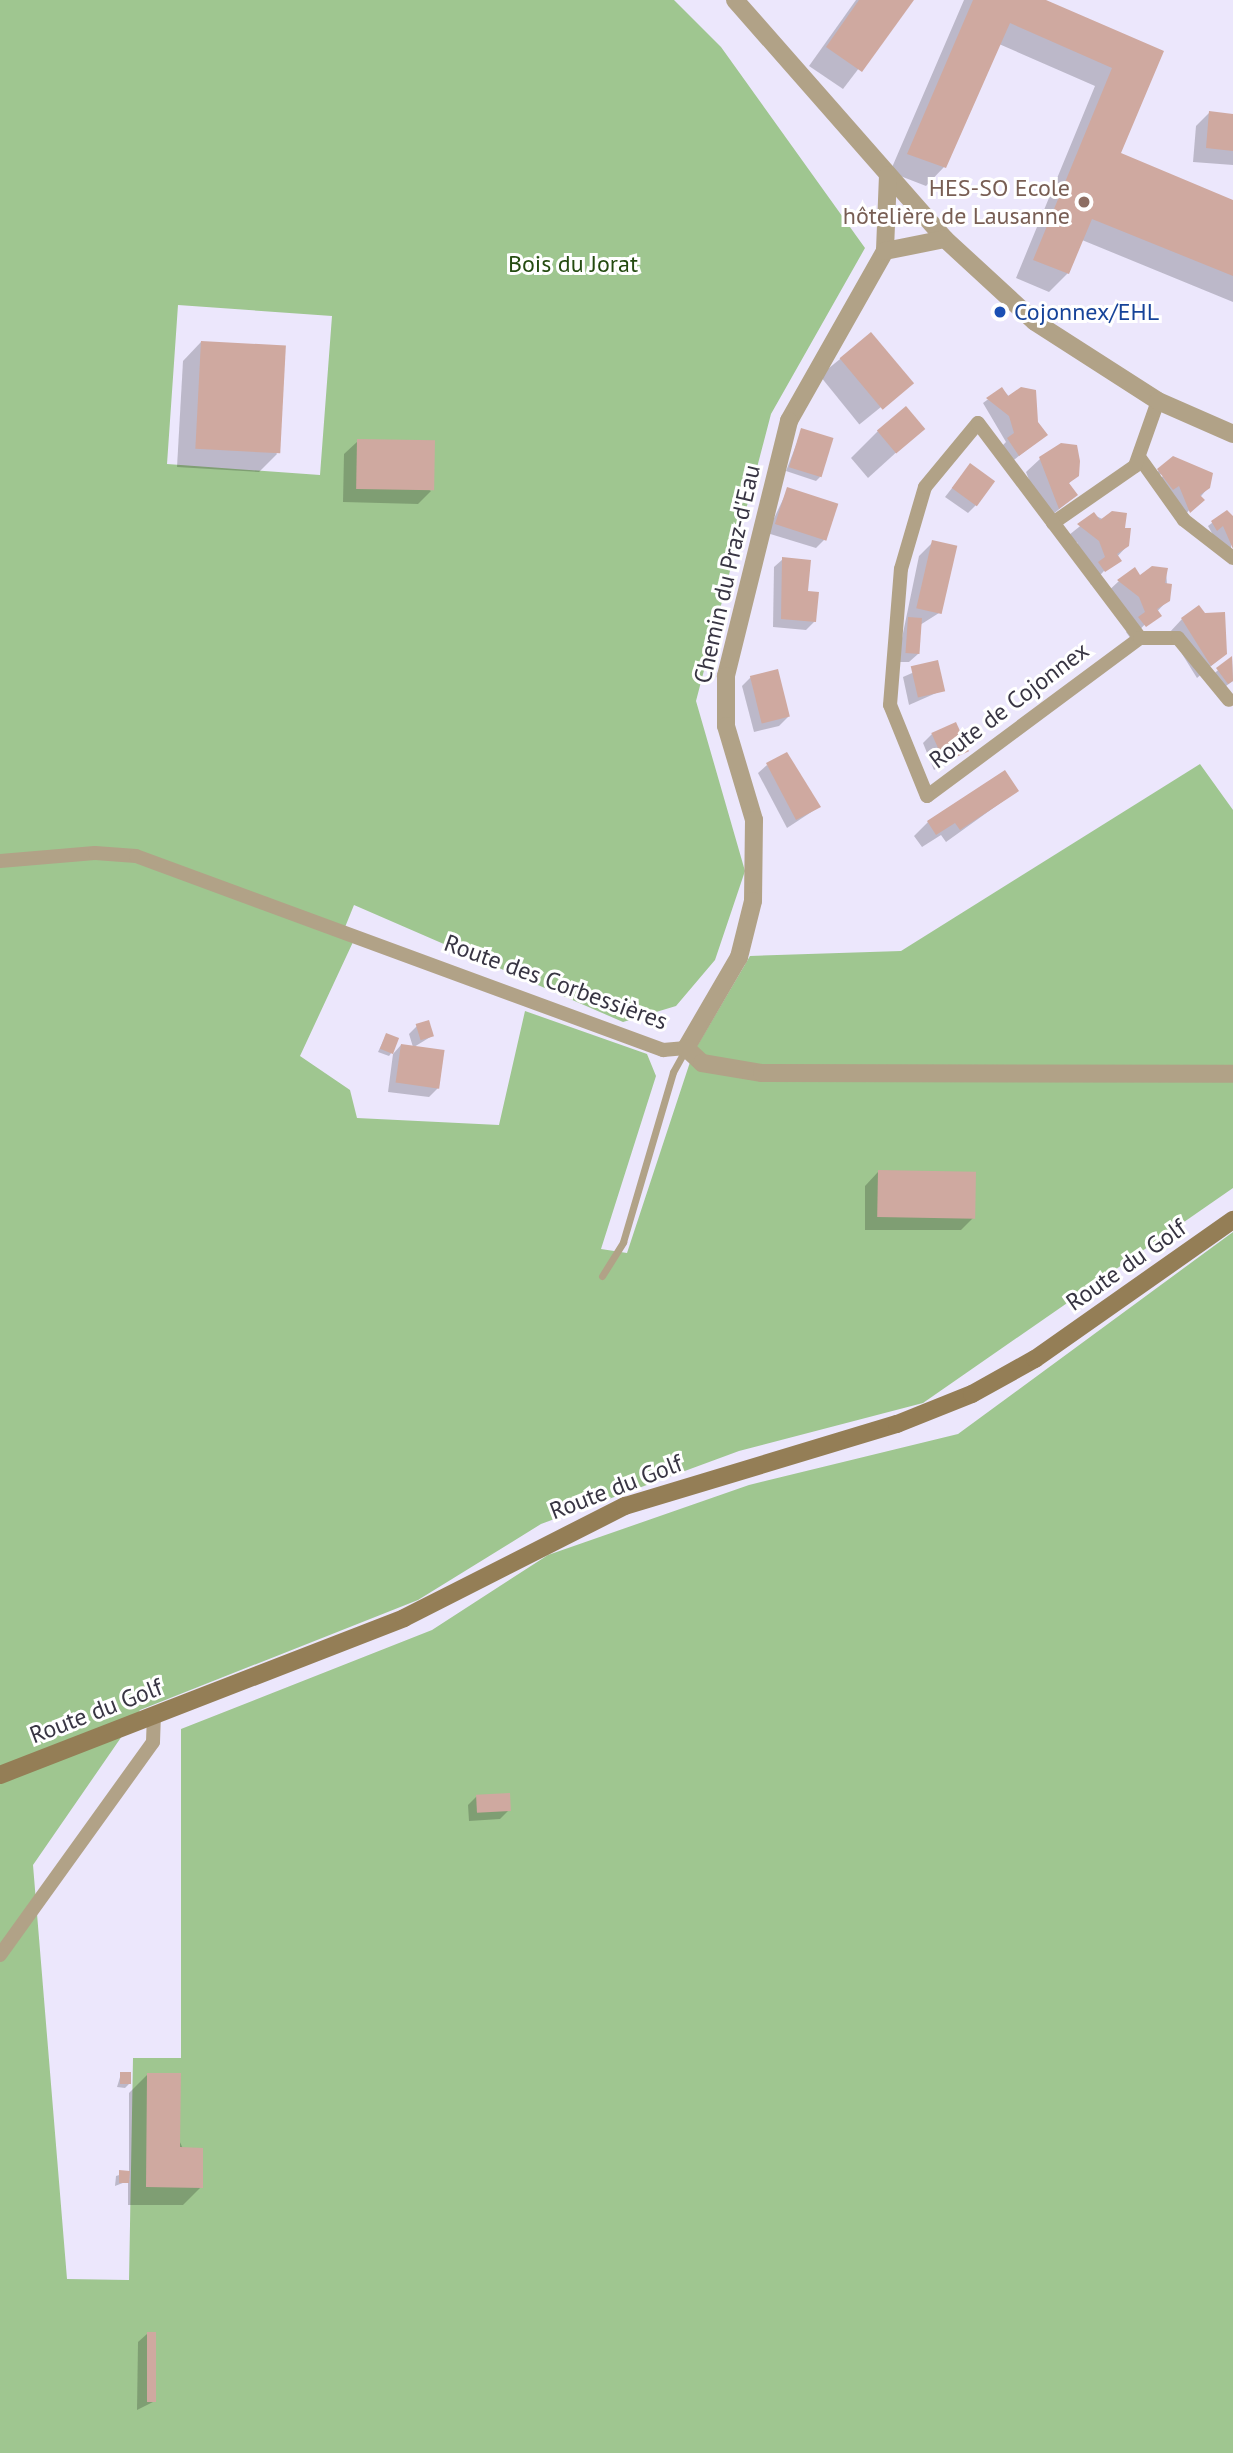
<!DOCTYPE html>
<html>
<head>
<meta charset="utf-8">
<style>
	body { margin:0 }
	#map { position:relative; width:1233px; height:2453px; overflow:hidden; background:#ece7fc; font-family:"PT Sans",sans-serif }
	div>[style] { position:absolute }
	.green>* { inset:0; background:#9fc690 }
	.shadow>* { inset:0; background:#0003; transform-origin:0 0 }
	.building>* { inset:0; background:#cfa9a0; transform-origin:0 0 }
	.service>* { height:7px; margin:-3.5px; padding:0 3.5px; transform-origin:3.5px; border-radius:3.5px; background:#b1a287 }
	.minor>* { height:14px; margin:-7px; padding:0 7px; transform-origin:7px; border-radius:7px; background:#b1a287 }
	.tertiary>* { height:18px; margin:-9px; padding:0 9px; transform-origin:9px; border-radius:9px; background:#b1a287 }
	.secondary>* { height:18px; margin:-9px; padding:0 9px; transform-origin:9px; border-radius:9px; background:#947e56 }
	.dots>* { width:19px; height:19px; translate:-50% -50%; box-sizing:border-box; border:4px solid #fff; border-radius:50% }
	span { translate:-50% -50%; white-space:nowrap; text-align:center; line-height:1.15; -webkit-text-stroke:6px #fff; paint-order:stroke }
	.education-label { font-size:24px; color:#785e54 }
	.right { translate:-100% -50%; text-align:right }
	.park-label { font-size:24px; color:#244b10 }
	.transit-label { font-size:24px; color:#164399 }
	.left { translate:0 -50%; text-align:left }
	.street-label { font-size:24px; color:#383543 }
</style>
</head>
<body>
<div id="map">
	<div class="green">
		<i style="clip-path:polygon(evenodd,0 0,674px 0,721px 47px,865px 248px,771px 414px,696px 701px,745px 871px,715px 960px,676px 1006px,623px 1022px,354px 905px,341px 937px,353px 942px,300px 1056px,350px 1090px,357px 1118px,499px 1125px,525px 1011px,647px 1054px,656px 1076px,601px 1249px,627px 1253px,693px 1053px,750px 956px,901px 951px,1200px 764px,1233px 810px,1233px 1188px,923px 1403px,739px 1451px,541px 1524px,418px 1600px,140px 1710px,33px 1865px,67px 2279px,129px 2280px,133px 2058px,181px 2058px,181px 1729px,432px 1630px,548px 1555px,749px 1485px,958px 1434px,1233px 1232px,1233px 2453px,0 2453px,0 0,178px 305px,332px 316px,320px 475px,167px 464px,178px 305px)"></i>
	</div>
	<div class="shadow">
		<i style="clip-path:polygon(856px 0,911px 0,843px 89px,809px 66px)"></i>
		<i style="clip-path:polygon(964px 0,1041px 0,1161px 52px,1118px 154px,1233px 202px,1233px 302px,1082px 240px,1068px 273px,1049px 292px,1016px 278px,1095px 86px,999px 44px,944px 167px,926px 186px,890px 172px)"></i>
		<i style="clip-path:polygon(1209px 113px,1233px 115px,1233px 165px,1193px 162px,1196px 126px)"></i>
		<i style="left:871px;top:334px;width:63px;height:66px;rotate:51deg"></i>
		<i style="clip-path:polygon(201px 342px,277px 454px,259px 472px,177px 467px,183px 361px)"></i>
		<i style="clip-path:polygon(1002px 389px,1046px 435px,1010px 463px,999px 449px,1006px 442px,983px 403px)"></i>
		<i style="clip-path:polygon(922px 429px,868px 478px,851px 458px,878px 431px)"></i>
		<i style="clip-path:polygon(802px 430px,820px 477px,816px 481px,786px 471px)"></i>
		<i style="clip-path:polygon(358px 441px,431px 491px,418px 504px,343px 502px,344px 454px)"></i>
		<i style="clip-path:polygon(1040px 459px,1077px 475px,1068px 484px,1076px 495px,1045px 521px,1026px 472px)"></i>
		<i style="clip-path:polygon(1172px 459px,1208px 488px,1185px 515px,1155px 484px,1165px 474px,1154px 475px)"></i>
		<i style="clip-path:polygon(970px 465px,977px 504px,968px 513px,945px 497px)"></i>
		<i style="clip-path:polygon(788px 489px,824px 540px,816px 548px,767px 533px)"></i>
		<i style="clip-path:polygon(1226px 512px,1233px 518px,1230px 565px,1208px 526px)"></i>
		<i style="clip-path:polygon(1094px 515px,1123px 529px,1128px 545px,1091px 585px,1077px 542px,1070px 547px,1064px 539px)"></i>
		<i style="clip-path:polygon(933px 542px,939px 613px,920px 625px,918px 654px,909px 662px,897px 662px,919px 556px)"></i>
		<i style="clip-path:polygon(783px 559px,806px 593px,815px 621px,806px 630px,773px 627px,774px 567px)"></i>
		<i style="clip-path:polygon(1166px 570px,1168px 600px,1131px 639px,1126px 632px,1132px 626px,1105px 594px,1119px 581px)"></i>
		<i style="clip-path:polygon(1182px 619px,1225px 654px,1197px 678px,1169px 633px)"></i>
		<i style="clip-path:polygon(1232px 658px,1233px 681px,1219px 691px,1209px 678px)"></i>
		<i style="clip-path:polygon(937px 662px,943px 690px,909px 705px,903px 677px)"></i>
		<i style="clip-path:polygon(751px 677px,788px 717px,779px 726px,754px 732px,742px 686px)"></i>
		<i style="clip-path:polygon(932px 734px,966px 751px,934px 770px,923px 743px)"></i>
		<i style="clip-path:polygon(767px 765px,819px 807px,787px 828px,758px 773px)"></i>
		<i style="clip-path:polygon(1017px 791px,946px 842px,941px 835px,922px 847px,914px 836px,928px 822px)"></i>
		<i style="clip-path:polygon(417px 1026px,432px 1036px,414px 1047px,438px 1088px,429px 1097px,388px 1092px,393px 1054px,401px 1045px,413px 1047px,409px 1034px)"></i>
		<i style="clip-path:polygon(386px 1035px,392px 1052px,389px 1056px,378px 1052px)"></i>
		<i style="clip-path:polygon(878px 1172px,974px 1217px,961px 1230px,865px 1230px,865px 1186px)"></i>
		<i style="clip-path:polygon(477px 1796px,509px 1810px,500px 1819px,469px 1821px,468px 1805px)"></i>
		<i style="clip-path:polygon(121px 2074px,129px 2084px,125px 2088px,117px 2087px)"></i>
		<i style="clip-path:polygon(148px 2074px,201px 2187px,183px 2205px,128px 2205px,128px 2181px,115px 2186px,116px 2176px,129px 2172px,129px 2093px)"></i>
		<i style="clip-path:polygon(147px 2334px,153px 2402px,137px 2410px,138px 2342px)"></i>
	</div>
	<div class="building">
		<i style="clip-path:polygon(859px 0,914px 0,862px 72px,826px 47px)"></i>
		<i style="clip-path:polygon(973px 0,1046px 0,1164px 51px,1121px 153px,1233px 200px,1233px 276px,1092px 219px,1069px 274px,1033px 260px,1112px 68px,1010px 23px,946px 168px,907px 154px)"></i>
		<i style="clip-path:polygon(1209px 111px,1233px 114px,1233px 151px,1206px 148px)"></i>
		<i style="left:871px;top:332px;width:67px;height:41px;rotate:50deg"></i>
		<i style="left:201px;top:341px;width:85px;height:108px;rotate:3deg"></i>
		<i style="clip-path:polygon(1002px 387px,1008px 396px,1021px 387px,1036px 390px,1038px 422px,1048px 435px,1019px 456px,1007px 438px,1014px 433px,1009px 416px,986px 398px)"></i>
		<i style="left:906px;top:406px;width:30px;height:38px;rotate:50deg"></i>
		<i style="left:801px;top:428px;width:34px;height:41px;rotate:17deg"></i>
		<i style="left:357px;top:439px;width:78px;height:50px;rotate:1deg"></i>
		<i style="clip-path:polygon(1061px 443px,1077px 445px,1080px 461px,1079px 476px,1069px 483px,1078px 495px,1059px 509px,1039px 457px)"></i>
		<i style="clip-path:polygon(1173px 456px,1213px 473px,1210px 488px,1200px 495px,1205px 500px,1190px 513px,1179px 486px,1173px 490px,1157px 469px)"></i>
		<i style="left:970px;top:463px;width:31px;height:31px;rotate:36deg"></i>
		<i style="left:787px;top:487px;width:54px;height:39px;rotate:18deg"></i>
		<i style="clip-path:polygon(1227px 510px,1233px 516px,1233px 549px,1223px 526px,1217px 531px,1211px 521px)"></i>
		<i style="clip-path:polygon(1112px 511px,1127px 513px,1125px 528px,1131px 528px,1129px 546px,1117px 554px,1122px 561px,1105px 572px,1098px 562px,1105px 557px,1099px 541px,1077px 524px,1094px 512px,1100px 520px)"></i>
		<i style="left:932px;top:540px;width:26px;height:70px;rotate:13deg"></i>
		<i style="clip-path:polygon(782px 557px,811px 560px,808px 591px,819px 592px,816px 622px,781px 619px)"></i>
		<i style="clip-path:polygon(1152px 566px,1168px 568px,1165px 583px,1172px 584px,1170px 601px,1157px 609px,1162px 616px,1146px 627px,1138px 617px,1145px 612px,1139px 597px,1117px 580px,1135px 567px,1140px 575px)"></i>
		<i style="clip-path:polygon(1199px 605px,1205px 613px,1225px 612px,1227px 654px,1211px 666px,1181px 618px)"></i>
		<i style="left:908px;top:617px;width:14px;height:36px;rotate:4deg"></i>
		<i style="clip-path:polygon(1232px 656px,1233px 681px,1228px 684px,1216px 668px)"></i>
		<i style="left:938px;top:660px;width:32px;height:28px;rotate:77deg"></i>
		<i style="left:778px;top:669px;width:49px;height:29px;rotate:76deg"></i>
		<i style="left:956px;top:722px;width:32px;height:27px;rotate:66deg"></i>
		<i style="clip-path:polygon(787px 752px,821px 807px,796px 820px,766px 763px)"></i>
		<i style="clip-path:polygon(1005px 770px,1019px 791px,960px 830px,955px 823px,936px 835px,927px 821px)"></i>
		<i style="left:429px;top:1020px;width:17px;height:14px;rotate:73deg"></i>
		<i style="left:386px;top:1033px;width:14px;height:17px;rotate:21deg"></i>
		<i style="left:401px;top:1044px;width:44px;height:39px;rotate:8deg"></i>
		<i style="left:878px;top:1170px;width:98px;height:47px;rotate:1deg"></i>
		<i style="left:510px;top:1793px;width:18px;height:34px;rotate:87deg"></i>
		<i style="left:120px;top:2072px;width:11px;height:12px"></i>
		<i style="clip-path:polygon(147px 2073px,181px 2073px,180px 2147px,203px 2148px,203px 2188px,146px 2187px)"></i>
		<i style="clip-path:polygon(119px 2170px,130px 2171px,129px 2183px,119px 2183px)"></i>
		<i style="left:147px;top:2332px;width:9px;height:70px"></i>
	</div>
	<div class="service">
		<i style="left:602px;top:1276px;width:40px;rotate:-58deg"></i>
		<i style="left:623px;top:1242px;width:177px;rotate:-73.6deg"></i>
		<i style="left:673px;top:1072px;width:26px;rotate:-61deg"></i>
	</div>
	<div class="minor">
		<i style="left:1139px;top:457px;width:77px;rotate:54.5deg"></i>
		<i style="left:1184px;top:520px;width:62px;rotate:37.8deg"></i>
		<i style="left:1053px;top:523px;width:100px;rotate:-34.8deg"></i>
		<i style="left:1135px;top:466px;width:69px;rotate:-70.5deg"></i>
		<i style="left:1140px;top:638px;width:265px;rotate:143.4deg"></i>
		<i style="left:927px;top:796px;width:98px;rotate:-112.1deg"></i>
		<i style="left:890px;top:705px;width:136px;rotate:-85.4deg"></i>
		<i style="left:901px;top:569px;width:85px;rotate:-73.7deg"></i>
		<i style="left:925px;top:487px;width:83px;rotate:-50.4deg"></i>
		<i style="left:978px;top:423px;width:269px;rotate:53deg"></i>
		<i style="left:1140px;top:638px;width:38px"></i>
		<i style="left:1178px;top:638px;width:80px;rotate:50.6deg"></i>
		<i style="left:0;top:861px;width:95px;rotate:-4.8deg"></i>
		<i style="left:95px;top:853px;width:41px;rotate:4.2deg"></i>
		<i style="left:136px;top:856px;width:562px;rotate:20.21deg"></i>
		<i style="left:663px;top:1050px;width:23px;rotate:-5deg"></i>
		<i style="left:0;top:1955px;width:262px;rotate:-54.3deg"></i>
		<i style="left:153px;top:1742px;width:28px;rotate:-88deg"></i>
	</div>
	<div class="tertiary">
		<i style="left:735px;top:0;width:318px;rotate:48.7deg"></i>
		<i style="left:945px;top:239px;width:122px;rotate:42.7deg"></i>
		<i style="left:1035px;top:322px;width:146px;rotate:32.7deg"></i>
		<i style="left:1158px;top:401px;width:82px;rotate:23.7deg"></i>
		<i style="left:888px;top:175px;width:76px;rotate:92.3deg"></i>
		<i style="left:885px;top:251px;width:195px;rotate:119.5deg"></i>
		<i style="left:789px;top:421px;width:263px;rotate:103.9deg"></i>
		<i style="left:726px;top:676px;width:50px;rotate:90deg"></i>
		<i style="left:726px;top:726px;width:98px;rotate:73.4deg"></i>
		<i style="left:754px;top:820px;width:81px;rotate:90.7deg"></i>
		<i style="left:753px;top:901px;width:58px;rotate:104deg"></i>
		<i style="left:739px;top:957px;width:105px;rotate:120.2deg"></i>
		<i style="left:686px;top:1048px;width:22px;rotate:43deg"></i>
		<i style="left:702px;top:1063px;width:61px;rotate:9.5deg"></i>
		<i style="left:762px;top:1073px;width:471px;rotate:0.1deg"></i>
		<i style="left:885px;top:251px;width:61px;rotate:-11.3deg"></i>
	</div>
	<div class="secondary">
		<i style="left:0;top:1775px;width:433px;rotate:-21.2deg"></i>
		<i style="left:404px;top:1618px;width:248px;rotate:-26.9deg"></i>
		<i style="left:625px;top:1506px;width:284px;rotate:-16.8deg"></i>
		<i style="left:897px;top:1424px;width:81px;rotate:-21.8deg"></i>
		<i style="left:972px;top:1394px;width:72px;rotate:-29.1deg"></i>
		<i style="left:1035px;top:1359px;width:242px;rotate:-35.1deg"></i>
	</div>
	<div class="dots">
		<i style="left:1084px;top:202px;background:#8d6e63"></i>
		<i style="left:1000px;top:312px;background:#1a4fb4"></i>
	</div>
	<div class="education-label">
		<span class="right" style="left:1070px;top:202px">HES-SO Ecole<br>hôtelière de Lausanne</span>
	</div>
	<div class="park-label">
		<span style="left:573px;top:264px">Bois du Jorat</span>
	</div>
	<div class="transit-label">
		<span class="left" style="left:1014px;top:312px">Cojonnex/EHL</span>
	</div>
	<div class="street-label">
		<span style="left:727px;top:574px;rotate:-77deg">Chemin du Praz-d'Eau</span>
		<span style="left:1009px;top:705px;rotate:-37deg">Route de Cojonnex</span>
		<span style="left:556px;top:982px;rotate:20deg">Route des Corbessières</span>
		<span style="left:1126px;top:1265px;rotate:-35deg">Route du Golf</span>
		<span style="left:616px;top:1487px;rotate:-21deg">Route du Golf</span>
		<span style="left:96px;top:1711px;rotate:-21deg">Route du Golf</span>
	</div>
</div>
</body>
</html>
